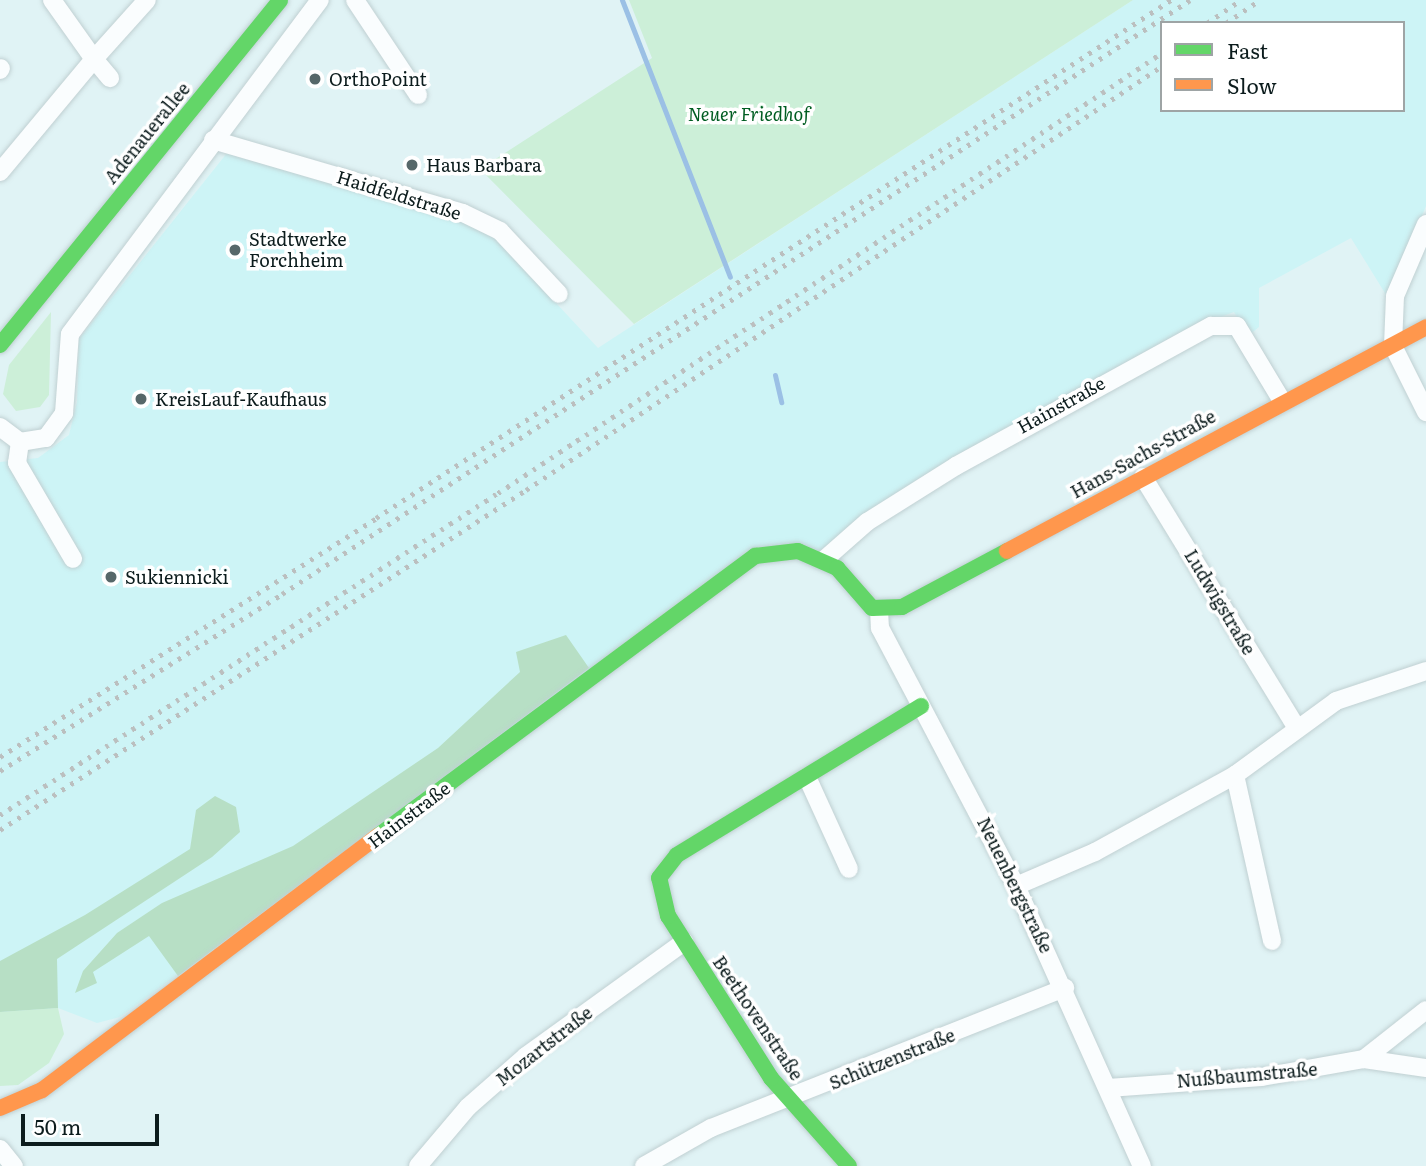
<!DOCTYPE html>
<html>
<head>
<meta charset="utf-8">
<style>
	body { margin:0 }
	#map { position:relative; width:1426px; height:1166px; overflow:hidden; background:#e0f3f5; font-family:Literata,serif }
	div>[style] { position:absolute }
	.built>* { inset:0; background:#cdf4f6 }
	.green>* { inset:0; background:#ccefd8 }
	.forest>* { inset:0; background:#b7dfc5 }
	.stream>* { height:5px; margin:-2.5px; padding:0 2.5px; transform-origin:2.5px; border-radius:2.5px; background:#9bc0e5 }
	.roads { filter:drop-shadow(0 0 2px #c0d0d2) drop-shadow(0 0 2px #c0d0d2) }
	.street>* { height:18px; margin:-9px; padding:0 9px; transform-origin:9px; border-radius:9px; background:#fafdfe }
	.fast>* { height:16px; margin:-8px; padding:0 8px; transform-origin:8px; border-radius:8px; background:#63d668 }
	.slow>* { height:16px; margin:-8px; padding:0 8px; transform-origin:8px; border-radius:8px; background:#ff974d }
	.rail>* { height:5px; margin-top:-2.5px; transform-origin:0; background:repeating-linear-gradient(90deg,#bbbfbf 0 3.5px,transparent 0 10.5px) }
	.dots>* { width:19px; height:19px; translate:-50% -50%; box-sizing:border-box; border:4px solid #fff; border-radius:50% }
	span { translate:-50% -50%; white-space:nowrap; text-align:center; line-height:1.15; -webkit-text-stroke:7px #fff; paint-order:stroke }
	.poi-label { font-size:18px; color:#0c1c1d }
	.left { translate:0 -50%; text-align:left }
	.park-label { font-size:18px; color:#005d22; font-style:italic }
	.street-label { font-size:18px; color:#0c1c1d }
	.legend { position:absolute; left:1160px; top:21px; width:245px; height:91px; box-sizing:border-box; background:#fff; border:2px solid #9ea4a5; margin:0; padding:9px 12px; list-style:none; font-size:21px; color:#0c1c1d }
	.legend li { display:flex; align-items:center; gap:14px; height:35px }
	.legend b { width:35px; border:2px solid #9ea4a5 }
	.scale { position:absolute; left:21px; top:1114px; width:138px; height:32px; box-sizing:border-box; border:4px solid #0c1c1d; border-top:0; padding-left:9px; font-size:21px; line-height:24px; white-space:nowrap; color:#0c1c1d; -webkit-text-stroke:5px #fff; paint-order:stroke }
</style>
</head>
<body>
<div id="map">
	<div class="built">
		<i style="clip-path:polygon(evenodd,1133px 0,1426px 0,1426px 206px,1388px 298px,1351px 238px,1259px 288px,1259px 327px,1248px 336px,1234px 312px,1207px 322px,982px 444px,817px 552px,756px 548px,120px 1017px,97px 1023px,58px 1008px,0 1012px,0 462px,38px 458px,69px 435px,77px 402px,79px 339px,227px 153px,487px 229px,598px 348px,1133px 0,1162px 23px,1403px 23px,1403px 110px,1162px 110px,1162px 23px)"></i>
	</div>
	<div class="green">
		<i style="clip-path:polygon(629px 0,1133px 0,634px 324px,480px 169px,652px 58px)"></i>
		<i style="clip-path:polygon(51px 312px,49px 395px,40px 407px,16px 411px,3px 394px,9px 365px)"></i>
		<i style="clip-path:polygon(58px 1008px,64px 1034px,49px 1063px,18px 1085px,0 1086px,0 1012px)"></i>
	</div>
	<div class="forest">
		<i style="clip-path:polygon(566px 635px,589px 668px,178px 976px,149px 936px,93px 972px,97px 983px,75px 993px,83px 971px,117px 933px,162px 903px,293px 846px,438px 748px,520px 672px,516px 652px)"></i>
		<i style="clip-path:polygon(215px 796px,236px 807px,240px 832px,212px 857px,57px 959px,58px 1008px,0 1012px,0 961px,85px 915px,190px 849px,196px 810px)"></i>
	</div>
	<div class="stream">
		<i style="left:622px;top:0;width:297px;rotate:68.7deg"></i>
		<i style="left:775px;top:375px;width:28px;rotate:77deg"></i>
	</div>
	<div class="roads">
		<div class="street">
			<i style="left:52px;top:0;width:72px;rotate:54.6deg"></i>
			<i style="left:94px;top:59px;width:79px;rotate:-48.1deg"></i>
			<i style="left:355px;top:0;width:114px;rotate:56.4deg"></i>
			<i style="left:0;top:70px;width:2px;rotate:-63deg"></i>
			<i style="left:213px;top:140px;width:260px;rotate:16.3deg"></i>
			<i style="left:463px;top:213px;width:41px;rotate:25.9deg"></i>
			<i style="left:500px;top:231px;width:86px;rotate:46.9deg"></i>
			<i style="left:0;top:172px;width:147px;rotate:-50.2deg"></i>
			<i style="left:94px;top:59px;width:25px;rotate:50deg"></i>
			<i style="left:1426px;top:224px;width:78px;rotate:113.3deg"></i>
			<i style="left:1395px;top:296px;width:50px;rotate:92.3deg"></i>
			<i style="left:1393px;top:346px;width:74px;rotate:63.4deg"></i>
			<i style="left:0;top:427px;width:25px;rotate:37deg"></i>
			<i style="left:20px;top:442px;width:26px;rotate:-9deg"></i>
			<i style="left:46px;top:438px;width:31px;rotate:-54deg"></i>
			<i style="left:64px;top:413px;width:79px;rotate:-85.7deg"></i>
			<i style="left:70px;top:334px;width:417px;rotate:-53.2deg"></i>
			<i style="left:20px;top:442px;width:21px;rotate:98deg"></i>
			<i style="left:17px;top:463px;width:111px;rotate:59.7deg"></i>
			<i style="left:1143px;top:477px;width:293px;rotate:58.5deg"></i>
			<i style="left:825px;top:559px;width:56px;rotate:-41.4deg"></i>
			<i style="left:867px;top:522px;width:105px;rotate:-32.2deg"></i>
			<i style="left:956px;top:466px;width:291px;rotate:-28.8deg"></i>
			<i style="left:1211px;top:326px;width:26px"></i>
			<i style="left:1237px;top:326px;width:87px;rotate:59deg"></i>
			<i style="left:879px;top:610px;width:18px;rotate:87deg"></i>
			<i style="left:880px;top:628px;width:292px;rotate:62.2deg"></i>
			<i style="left:1016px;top:886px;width:307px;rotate:65.8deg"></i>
			<i style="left:1235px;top:775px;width:170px;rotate:77.4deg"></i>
			<i style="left:807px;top:777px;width:101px;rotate:65.5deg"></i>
			<i style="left:1016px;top:886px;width:86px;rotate:-23.3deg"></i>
			<i style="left:1095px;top:852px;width:160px;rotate:-28.8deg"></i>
			<i style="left:1235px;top:775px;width:125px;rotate:-36.2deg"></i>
			<i style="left:1336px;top:701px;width:95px;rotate:-18.4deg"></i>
			<i style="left:1364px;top:1059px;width:79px;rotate:-38.3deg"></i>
			<i style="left:1108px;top:1088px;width:154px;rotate:-4.1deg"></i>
			<i style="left:1262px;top:1077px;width:104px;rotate:-10deg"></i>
			<i style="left:1364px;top:1059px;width:63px;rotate:8.3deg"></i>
			<i style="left:0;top:1149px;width:22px;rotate:51deg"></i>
			<i style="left:418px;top:1166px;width:77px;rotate:-49.7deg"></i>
			<i style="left:468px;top:1107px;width:77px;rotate:-41.3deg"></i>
			<i style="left:526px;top:1056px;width:195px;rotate:-35.8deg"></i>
			<i style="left:644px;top:1166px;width:77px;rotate:-29.6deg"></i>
			<i style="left:711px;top:1128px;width:381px;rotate:-21.6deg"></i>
		</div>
		<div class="fast">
			<i style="left:0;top:345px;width:444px;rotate:-50.9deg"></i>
			<i style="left:378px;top:836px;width:470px;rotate:-36.6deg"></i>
			<i style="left:755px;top:556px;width:43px;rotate:-6.6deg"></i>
			<i style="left:798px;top:551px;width:43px;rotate:23.6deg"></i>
			<i style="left:837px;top:568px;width:53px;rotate:48.8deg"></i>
			<i style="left:872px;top:608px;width:30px;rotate:-2deg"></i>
			<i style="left:902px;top:607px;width:119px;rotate:-28.1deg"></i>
			<i style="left:849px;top:1166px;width:118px;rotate:-131.6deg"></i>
			<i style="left:771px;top:1078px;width:192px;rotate:-122.4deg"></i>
			<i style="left:668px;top:916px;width:39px;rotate:-103deg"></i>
			<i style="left:659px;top:878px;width:29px;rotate:-52deg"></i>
			<i style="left:677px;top:855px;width:286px;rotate:-31.4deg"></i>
		</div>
		<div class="slow">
			<i style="left:1007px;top:551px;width:475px;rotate:-28.1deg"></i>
			<i style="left:0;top:1108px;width:46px;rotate:-23.2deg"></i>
			<i style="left:42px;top:1090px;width:421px;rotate:-37.1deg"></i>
		</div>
	</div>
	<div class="rail">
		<i style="left:1207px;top:23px;width:41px;rotate:-34.1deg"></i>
		<i style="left:1226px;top:23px;width:41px;rotate:-34.1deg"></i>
		<i style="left:0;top:757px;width:446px;rotate:-32.4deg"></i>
		<i style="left:376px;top:518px;width:949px;rotate:-33.09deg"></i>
		<i style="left:0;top:771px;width:333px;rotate:-32.1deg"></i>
		<i style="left:282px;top:594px;width:1085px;rotate:-33.19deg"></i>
		<i style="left:0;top:815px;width:593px;rotate:-32.89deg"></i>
		<i style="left:498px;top:493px;width:797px;rotate:-33.53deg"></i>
		<i style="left:0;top:830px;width:626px;rotate:-32.88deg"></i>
		<i style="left:526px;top:490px;width:764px;rotate:-33.69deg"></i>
	</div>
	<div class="dots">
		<i style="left:315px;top:79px;background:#566769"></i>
		<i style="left:412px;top:165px;background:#566769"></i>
		<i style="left:235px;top:250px;background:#566769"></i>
		<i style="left:141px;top:399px;background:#566769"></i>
		<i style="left:111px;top:577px;background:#566769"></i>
	</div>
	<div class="poi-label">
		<span class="left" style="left:329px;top:79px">OrthoPoint</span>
		<span class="left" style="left:426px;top:165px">Haus Barbara</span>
		<span class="left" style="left:249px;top:250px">Stadtwerke<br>Forchheim</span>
		<span class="left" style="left:155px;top:399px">KreisLauf-Kaufhaus</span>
		<span class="left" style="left:125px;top:577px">Sukiennicki</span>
	</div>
	<div class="park-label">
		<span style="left:749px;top:114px">Neuer Friedhof</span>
	</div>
	<div class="street-label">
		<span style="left:147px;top:133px;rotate:-51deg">Adenauerallee</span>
		<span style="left:399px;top:195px;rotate:17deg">Haidfeldstraße</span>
		<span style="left:1061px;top:405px;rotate:-29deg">Hainstraße</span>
		<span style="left:1143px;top:454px;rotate:-29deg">Hans-Sachs-Straße</span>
		<span style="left:1220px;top:602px;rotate:59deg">Ludwigstraße</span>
		<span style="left:409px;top:815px;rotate:-37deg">Hainstraße</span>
		<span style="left:1015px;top:885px;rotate:64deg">Neuenbergstraße</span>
		<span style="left:758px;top:1018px;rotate:56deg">Beethovenstraße</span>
		<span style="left:544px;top:1046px;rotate:-38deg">Mozartstraße</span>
		<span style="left:892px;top:1059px;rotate:-22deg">Schützenstraße</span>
		<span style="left:1247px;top:1075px;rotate:-5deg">Nußbaumstraße</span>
	</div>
	<ul class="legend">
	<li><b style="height:9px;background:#63d668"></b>Fast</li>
	<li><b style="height:9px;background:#ff974d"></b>Slow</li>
	</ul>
	<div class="scale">50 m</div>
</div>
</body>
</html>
